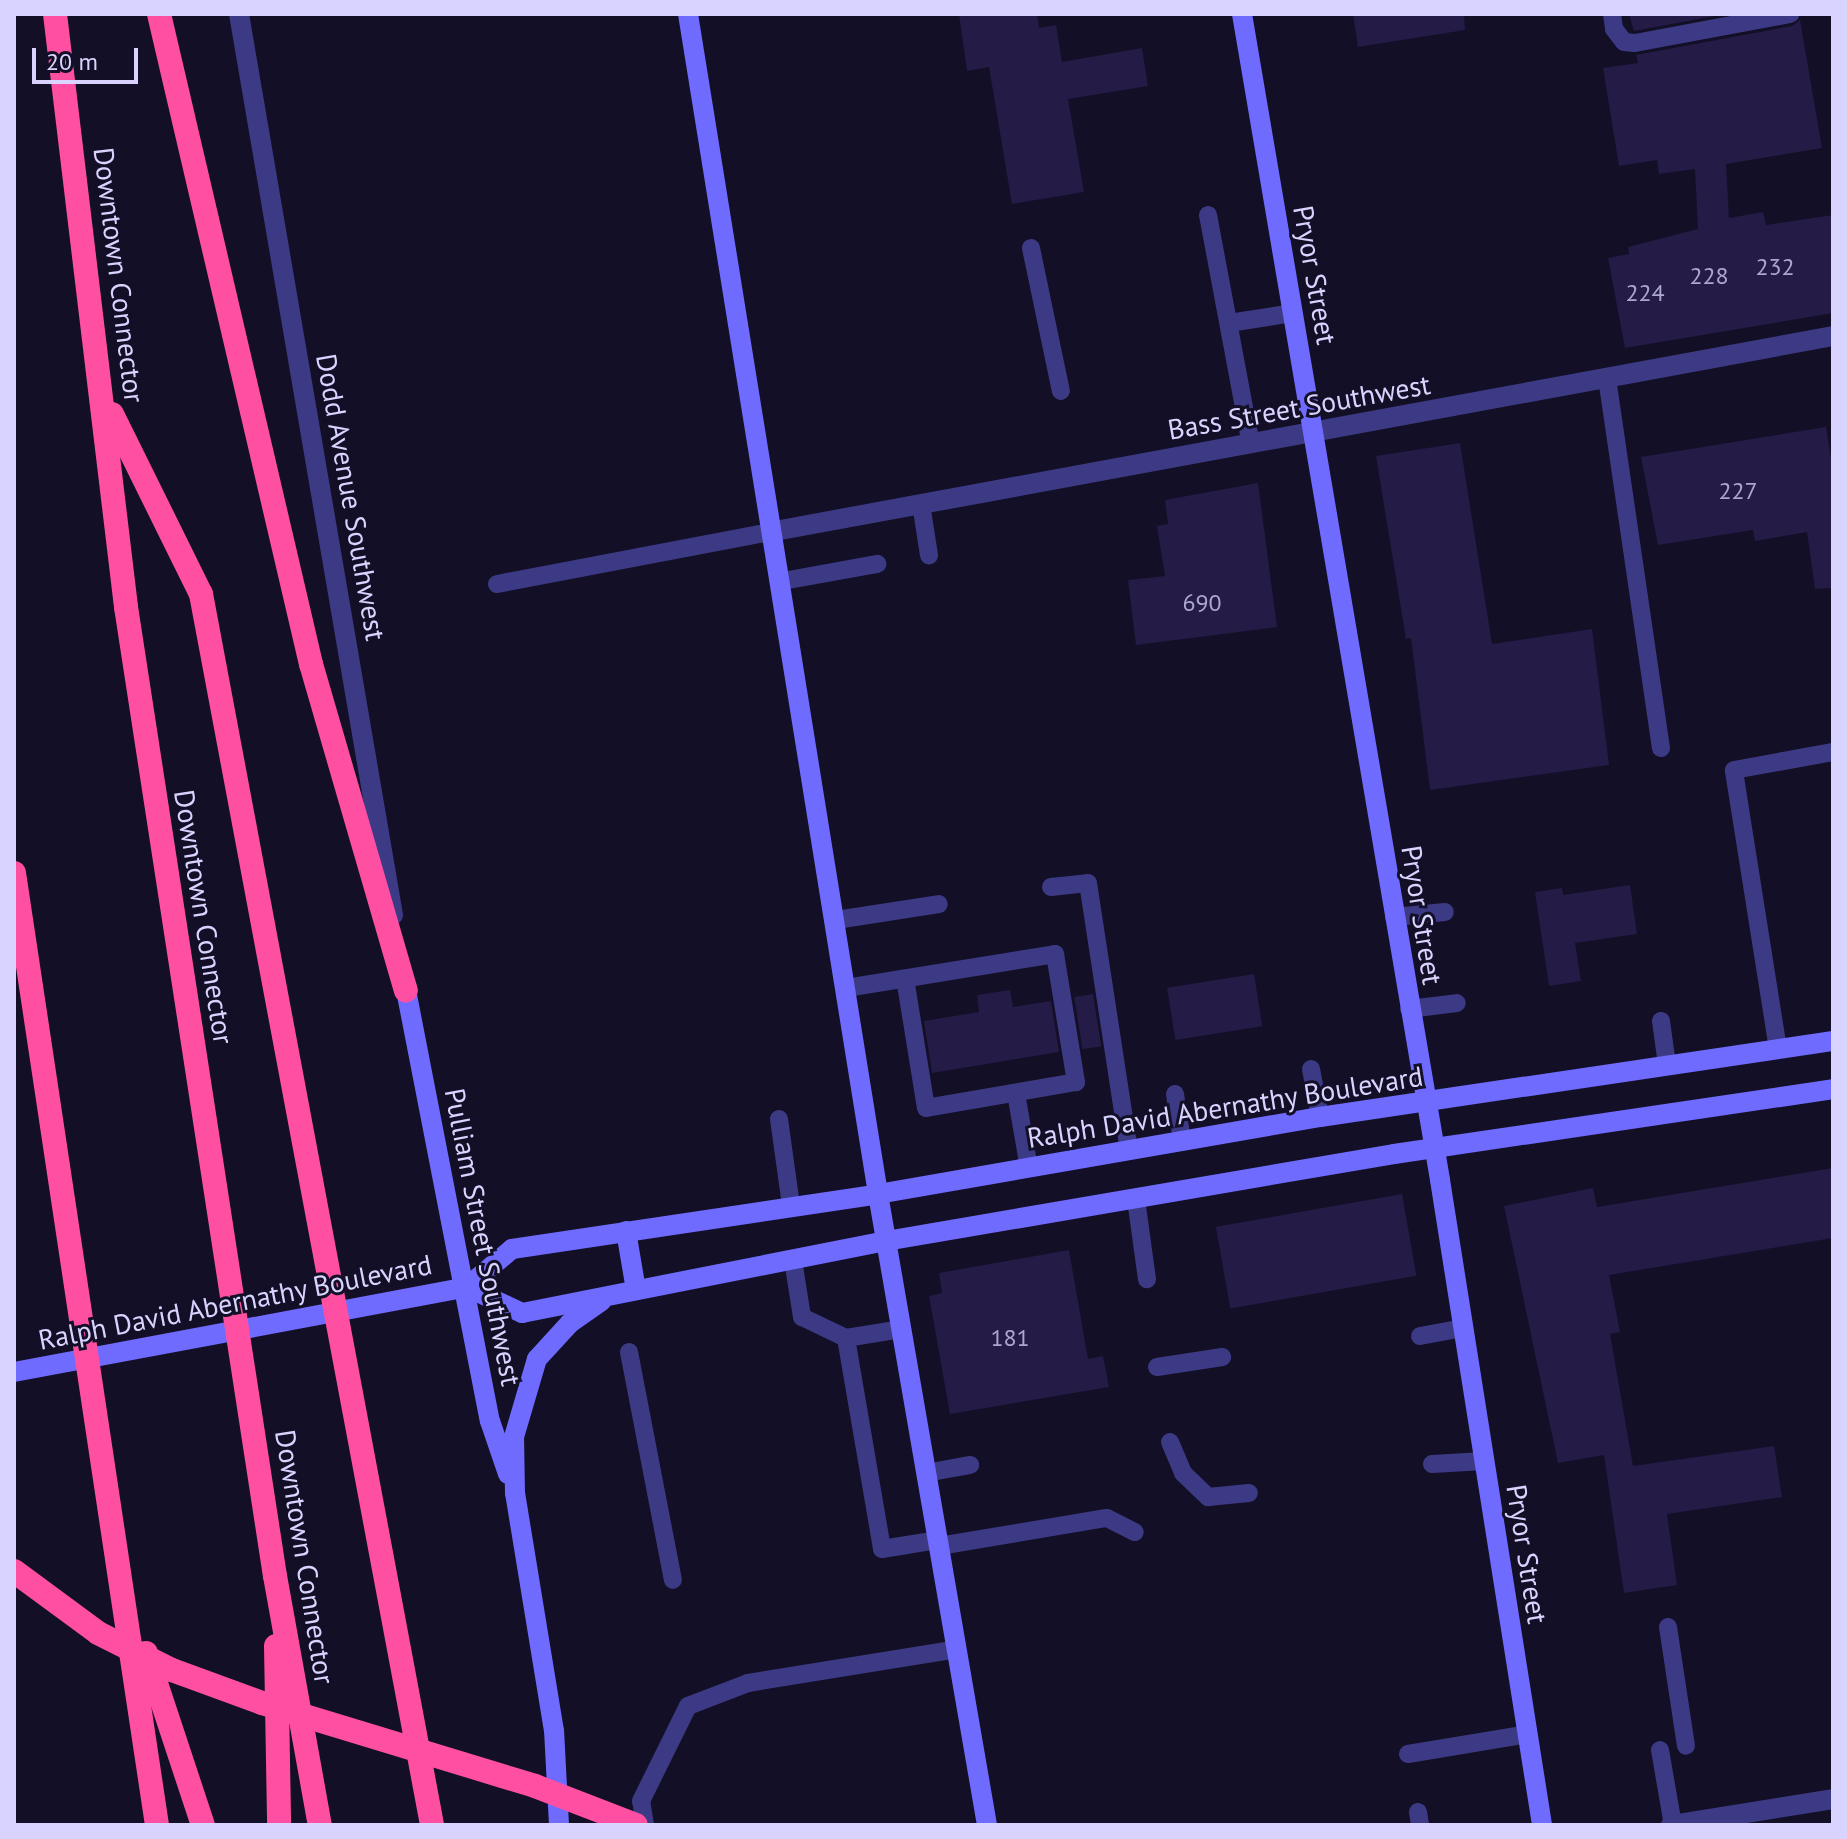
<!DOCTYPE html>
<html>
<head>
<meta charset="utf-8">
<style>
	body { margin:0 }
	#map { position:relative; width:1847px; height:1839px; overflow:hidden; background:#130f26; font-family:"PT Sans",sans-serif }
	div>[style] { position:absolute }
	.building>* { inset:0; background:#241b47; transform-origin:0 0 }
	.service>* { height:18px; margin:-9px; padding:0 9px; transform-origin:9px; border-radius:9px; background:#3d3a85 }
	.minor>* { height:20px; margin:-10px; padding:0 10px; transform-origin:10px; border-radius:10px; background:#3d3a85 }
	.secondary>* { height:20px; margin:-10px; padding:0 10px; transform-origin:10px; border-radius:10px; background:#6f6bff }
	.motorway>* { height:24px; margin:-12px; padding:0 12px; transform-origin:12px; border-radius:12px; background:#ff4fa3 }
	span { translate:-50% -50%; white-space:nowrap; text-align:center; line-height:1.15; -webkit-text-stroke:6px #130f26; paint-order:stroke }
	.number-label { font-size:24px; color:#aca6d1 }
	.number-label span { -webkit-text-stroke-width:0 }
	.street-label { font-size:28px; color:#d9d4ff }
	.frame { position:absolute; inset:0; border:16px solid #d9d4ff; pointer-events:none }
	.scale { position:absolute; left:32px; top:48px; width:106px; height:36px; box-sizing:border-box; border:4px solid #d9d4ff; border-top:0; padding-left:10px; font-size:24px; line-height:28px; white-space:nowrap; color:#d9d4ff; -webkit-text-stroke:6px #130f26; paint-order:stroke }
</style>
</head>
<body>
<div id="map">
	<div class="building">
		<i style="clip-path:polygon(959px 14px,1037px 14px,1039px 28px,1056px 25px,1062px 62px,1142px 48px,1148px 86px,1068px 99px,1084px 192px,1012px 204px,989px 67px,967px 71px)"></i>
		<i style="clip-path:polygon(1353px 14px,1464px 14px,1465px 30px,1358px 47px)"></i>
		<i style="clip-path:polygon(1629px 14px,1725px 14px,1634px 31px)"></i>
		<i style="clip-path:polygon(1800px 20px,1822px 148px,1726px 164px,1729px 218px,1763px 212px,1766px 225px,1833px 215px,1833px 313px,1625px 348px,1608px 258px,1629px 254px,1628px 247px,1698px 229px,1695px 169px,1659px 174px,1657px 160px,1619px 166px,1603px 68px,1638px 63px,1636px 55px,1792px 26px)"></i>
		<i style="clip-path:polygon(1826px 427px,1833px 470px,1833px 588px,1815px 589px,1807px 532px,1755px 541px,1753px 530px,1658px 545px,1641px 457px)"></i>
		<i style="clip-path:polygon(1460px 443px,1492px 644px,1592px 629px,1609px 765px,1430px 790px,1411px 638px,1406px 639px,1376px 456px)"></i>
		<i style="clip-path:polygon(1258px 483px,1277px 627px,1136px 645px,1128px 580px,1165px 576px,1157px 526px,1168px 524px,1165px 500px)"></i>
		<i style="clip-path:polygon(1630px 885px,1637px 934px,1575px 943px,1581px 981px,1549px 986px,1535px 892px,1562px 888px,1563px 895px)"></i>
		<i style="left:1254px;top:974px;width:53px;height:88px;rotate:81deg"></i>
		<i style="clip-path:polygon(1010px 990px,1013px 1007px,1051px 1001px,1059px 1052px,932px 1073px,924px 1021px,979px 1012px,977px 995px)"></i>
		<i style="left:1093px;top:994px;width:53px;height:19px;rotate:81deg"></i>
		<i style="clip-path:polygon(1833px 1168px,1833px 1238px,1609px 1275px,1620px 1332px,1610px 1334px,1633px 1466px,1774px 1446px,1782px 1497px,1667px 1514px,1677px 1585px,1624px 1593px,1604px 1455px,1558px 1463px,1504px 1206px,1593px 1188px,1597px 1207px)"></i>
		<i style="left:1402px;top:1194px;width:83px;height:189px;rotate:80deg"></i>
		<i style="clip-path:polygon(1069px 1250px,1088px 1359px,1103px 1356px,1109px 1387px,950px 1414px,929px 1296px,942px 1293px,939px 1273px)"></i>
	</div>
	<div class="service">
		<i style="left:1612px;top:14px;width:15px;rotate:82deg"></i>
		<i style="left:1614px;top:29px;width:16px;rotate:52deg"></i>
		<i style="left:1624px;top:42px;width:11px;rotate:5deg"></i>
		<i style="left:1635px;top:43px;width:158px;rotate:-10.6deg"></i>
		<i style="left:1208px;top:215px;width:233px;rotate:79.4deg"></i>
		<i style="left:1031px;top:248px;width:146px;rotate:78.2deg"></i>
		<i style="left:1229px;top:323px;width:65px;rotate:-8.9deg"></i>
		<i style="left:1607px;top:378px;width:374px;rotate:81.7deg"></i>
		<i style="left:921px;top:504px;width:52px;rotate:81.1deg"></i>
		<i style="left:783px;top:581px;width:96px;rotate:-10.3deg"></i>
		<i style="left:497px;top:584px;width:283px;rotate:-10.8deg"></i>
		<i style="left:1051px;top:887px;width:37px;rotate:-6deg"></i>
		<i style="left:1088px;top:883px;width:270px;rotate:81.3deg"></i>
		<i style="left:1394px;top:917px;width:51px;rotate:-5.6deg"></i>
		<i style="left:836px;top:920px;width:104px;rotate:-8.8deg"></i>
		<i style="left:846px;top:988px;width:212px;rotate:-9.2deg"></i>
		<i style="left:1055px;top:954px;width:130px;rotate:80.7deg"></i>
		<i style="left:1076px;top:1082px;width:152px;rotate:170.2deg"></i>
		<i style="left:926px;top:1108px;width:131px;rotate:-99.2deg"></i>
		<i style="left:1409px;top:1009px;width:48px;rotate:-7.1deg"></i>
		<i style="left:1661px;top:1021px;width:44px;rotate:82.2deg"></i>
		<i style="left:1778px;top:1049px;width:282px;rotate:-99deg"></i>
		<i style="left:1734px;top:770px;width:101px;rotate:-10.3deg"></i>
		<i style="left:1311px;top:1069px;width:49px;rotate:79.4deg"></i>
		<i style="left:1016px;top:1093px;width:76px;rotate:80.2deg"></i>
		<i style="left:1175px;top:1094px;width:48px;rotate:81.5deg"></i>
		<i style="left:779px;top:1119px;width:87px;rotate:82.1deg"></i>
		<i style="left:1136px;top:1199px;width:81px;rotate:82.2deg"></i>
		<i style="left:793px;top:1260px;width:58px;rotate:81deg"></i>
		<i style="left:802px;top:1317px;width:49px;rotate:25.5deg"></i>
		<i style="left:846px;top:1338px;width:57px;rotate:-9.1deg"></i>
		<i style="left:1420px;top:1336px;width:44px;rotate:-10.5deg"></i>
		<i style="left:846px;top:1338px;width:214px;rotate:80.3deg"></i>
		<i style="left:882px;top:1549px;width:57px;rotate:-9.1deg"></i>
		<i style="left:629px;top:1352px;width:232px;rotate:79.1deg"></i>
		<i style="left:1157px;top:1367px;width:66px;rotate:-8.7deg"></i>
		<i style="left:1170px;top:1442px;width:34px;rotate:67deg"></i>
		<i style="left:1183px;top:1473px;width:35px;rotate:44deg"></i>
		<i style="left:1208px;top:1497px;width:41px;rotate:-5.6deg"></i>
		<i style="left:1432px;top:1464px;width:52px;rotate:-3.3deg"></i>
		<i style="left:926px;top:1473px;width:45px;rotate:-10.3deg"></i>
		<i style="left:939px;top:1546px;width:170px;rotate:-9.5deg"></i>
		<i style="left:1107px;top:1518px;width:31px;rotate:27deg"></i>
		<i style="left:1668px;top:1627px;width:120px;rotate:81.4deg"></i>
		<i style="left:1660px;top:1750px;width:76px;rotate:80.2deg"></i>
		<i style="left:1408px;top:1754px;width:122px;rotate:-9.5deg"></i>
		<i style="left:1418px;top:1812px;width:13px;rotate:81deg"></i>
		<i style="left:645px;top:1825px;width:24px;rotate:-99deg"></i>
		<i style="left:641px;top:1801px;width:106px;rotate:-63.7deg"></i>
		<i style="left:688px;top:1706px;width:64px;rotate:-21deg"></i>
		<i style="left:748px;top:1683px;width:212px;rotate:-9.2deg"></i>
	</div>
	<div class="minor">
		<i style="left:239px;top:14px;width:914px;rotate:80.3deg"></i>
		<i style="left:775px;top:531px;width:1076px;rotate:-10.44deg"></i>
		<i style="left:1671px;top:1825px;width:164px;rotate:-9.1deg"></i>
	</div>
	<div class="secondary">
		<i style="left:688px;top:14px;width:1195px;rotate:80.85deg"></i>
		<i style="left:878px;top:1194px;width:640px;rotate:80.2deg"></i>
		<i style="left:1242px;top:14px;width:1183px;rotate:80.36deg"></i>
		<i style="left:1440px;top:1180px;width:653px;rotate:81.01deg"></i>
		<i style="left:406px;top:990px;width:439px;rotate:79deg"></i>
		<i style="left:490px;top:1421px;width:56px;rotate:71.2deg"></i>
		<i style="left:626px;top:1231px;width:60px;rotate:80.4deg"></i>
		<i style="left:467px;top:1287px;width:61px;rotate:25.3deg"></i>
		<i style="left:522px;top:1313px;width:371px;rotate:-11.2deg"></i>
		<i style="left:886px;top:1241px;width:515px;rotate:-9.72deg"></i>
		<i style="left:1394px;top:1154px;width:444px;rotate:-8.4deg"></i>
		<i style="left:14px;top:1372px;width:461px;rotate:-10.6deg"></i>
		<i style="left:467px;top:1287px;width:59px;rotate:-40.2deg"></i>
		<i style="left:512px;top:1249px;width:370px;rotate:-8.5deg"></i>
		<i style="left:878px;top:1194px;width:449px;rotate:-9.9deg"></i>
		<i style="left:1320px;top:1117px;width:519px;rotate:-8.43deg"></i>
		<i style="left:559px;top:1825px;width:94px;rotate:-93deg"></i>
		<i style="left:554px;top:1731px;width:241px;rotate:-99.3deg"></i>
		<i style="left:515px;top:1493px;width:56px;rotate:-91deg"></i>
		<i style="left:514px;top:1437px;width:81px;rotate:-73.6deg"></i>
		<i style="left:537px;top:1359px;width:49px;rotate:-47.5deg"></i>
		<i style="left:570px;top:1323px;width:38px;rotate:-35deg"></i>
	</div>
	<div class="motorway">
		<i style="left:55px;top:14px;width:597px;rotate:83.17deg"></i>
		<i style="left:126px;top:607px;width:980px;rotate:81.26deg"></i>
		<i style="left:275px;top:1576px;width:253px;rotate:79.8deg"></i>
		<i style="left:159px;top:14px;width:668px;rotate:76.84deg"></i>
		<i style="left:311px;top:664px;width:340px;rotate:73.8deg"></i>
		<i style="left:112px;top:414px;width:201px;rotate:63.7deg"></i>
		<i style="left:201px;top:594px;width:1252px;rotate:79.37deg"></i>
		<i style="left:14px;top:873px;width:963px;rotate:81.46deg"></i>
		<i style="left:14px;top:1571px;width:104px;rotate:36.4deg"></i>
		<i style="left:98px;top:1633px;width:83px;rotate:26.6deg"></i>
		<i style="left:172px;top:1670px;width:96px;rotate:20.1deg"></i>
		<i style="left:262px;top:1703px;width:285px;rotate:16.9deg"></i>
		<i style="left:535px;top:1786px;width:108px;rotate:21.1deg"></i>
		<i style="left:276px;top:1646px;width:179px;rotate:89deg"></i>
		<i style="left:146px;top:1653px;width:181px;rotate:71.7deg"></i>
	</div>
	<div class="number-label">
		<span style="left:1775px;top:267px">232</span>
		<span style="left:1709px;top:276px">228</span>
		<span style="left:1645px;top:293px">224</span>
		<span style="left:1738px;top:491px">227</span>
		<span style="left:1202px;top:603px">690</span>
		<span style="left:1010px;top:1338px">181</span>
	</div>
	<div class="street-label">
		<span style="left:119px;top:275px;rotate:83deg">Downtown Connector</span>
		<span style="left:1315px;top:275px;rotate:80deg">Pryor Street</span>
		<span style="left:1299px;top:407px;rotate:-10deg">Bass Street Southwest</span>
		<span style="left:351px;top:497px;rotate:80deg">Dodd Avenue Southwest</span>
		<span style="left:1422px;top:915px;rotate:81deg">Pryor Street</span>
		<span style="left:204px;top:917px;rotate:81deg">Downtown Connector</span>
		<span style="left:1225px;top:1107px;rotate:-9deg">Ralph David Abernathy Boulevard</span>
		<span style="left:483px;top:1237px;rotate:79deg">Pulliam Street Southwest</span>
		<span style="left:235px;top:1302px;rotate:-11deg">Ralph David Abernathy Boulevard</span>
		<span style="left:1527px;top:1554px;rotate:81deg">Pryor Street</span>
		<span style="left:305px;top:1557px;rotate:81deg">Downtown Connector</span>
	</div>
	<div class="frame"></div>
	<div class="scale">20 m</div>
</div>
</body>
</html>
